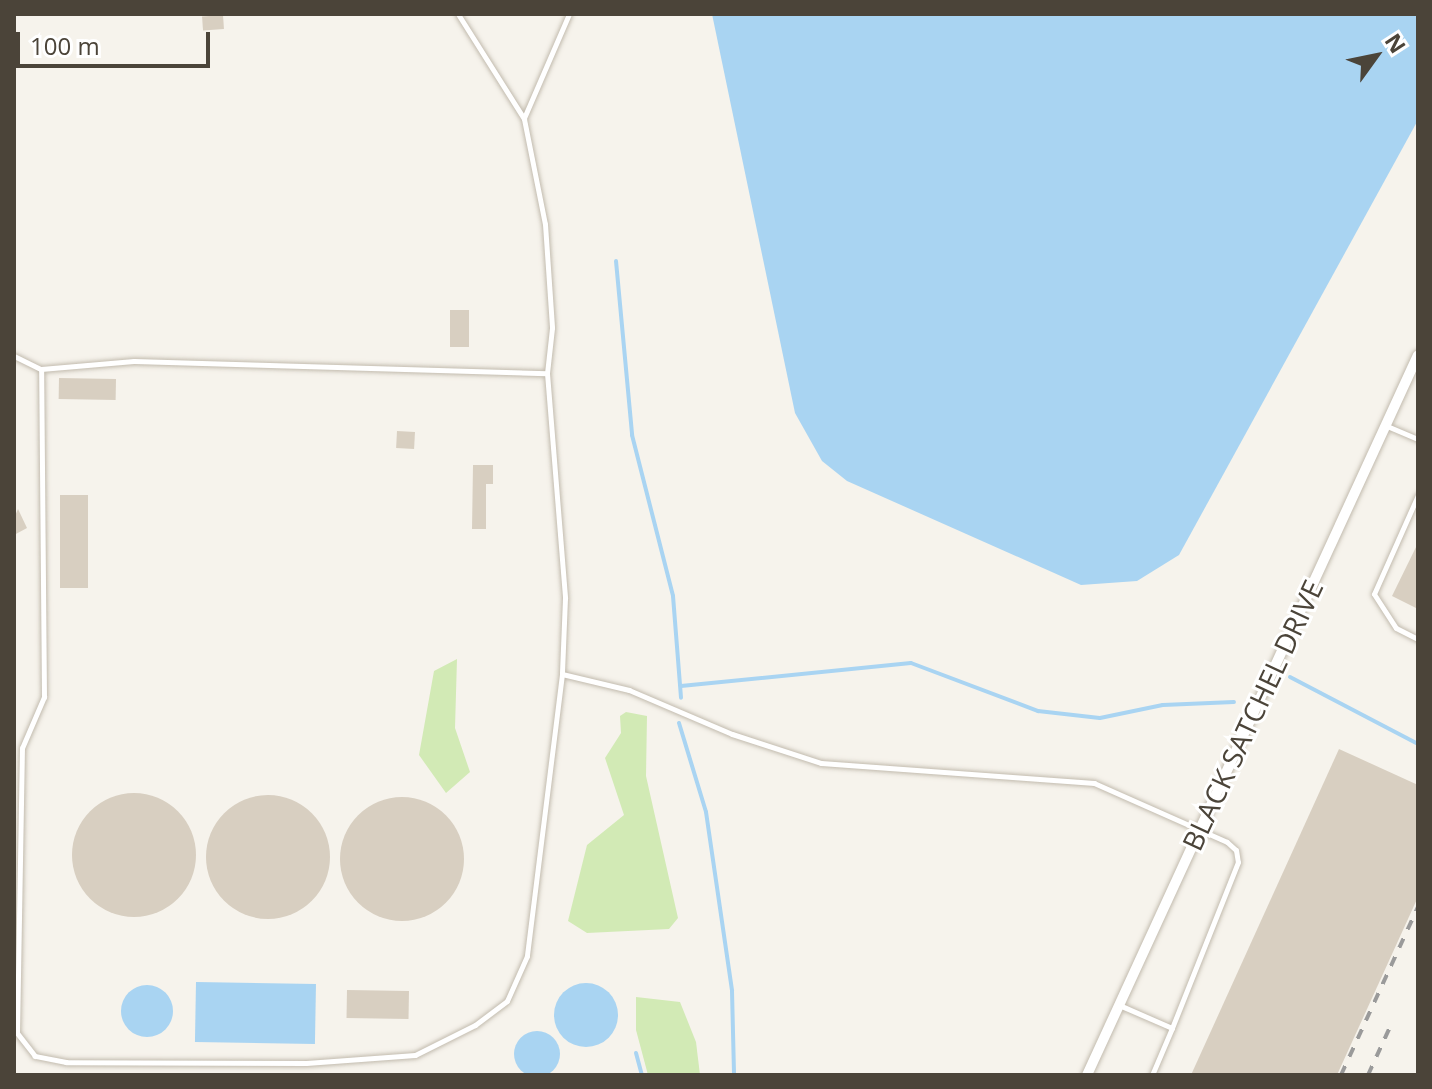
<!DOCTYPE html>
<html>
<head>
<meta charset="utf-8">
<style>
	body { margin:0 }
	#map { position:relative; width:1432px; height:1089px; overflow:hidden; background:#f6f3ec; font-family:"Open Sans",sans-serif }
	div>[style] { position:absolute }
	.green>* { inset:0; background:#d2eab5 }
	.water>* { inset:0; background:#a9d4f2; transform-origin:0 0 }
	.round { border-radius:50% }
	.stream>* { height:4px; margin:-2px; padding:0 2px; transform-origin:2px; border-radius:2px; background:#a9d4f2 }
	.building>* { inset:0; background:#d8cfc1; transform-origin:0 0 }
	.roads { filter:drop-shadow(0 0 2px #c2bbae) drop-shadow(0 0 2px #c2bbae) }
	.lane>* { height:5px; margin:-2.5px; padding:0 2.5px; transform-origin:2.5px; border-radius:2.5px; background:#fff }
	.street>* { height:10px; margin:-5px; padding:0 5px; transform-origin:5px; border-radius:5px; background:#fff }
	.rail>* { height:4px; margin-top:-2px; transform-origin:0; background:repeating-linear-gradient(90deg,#9a9a9a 0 10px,transparent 0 20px) }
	span { translate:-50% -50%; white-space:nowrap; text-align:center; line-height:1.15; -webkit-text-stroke:6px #fff; paint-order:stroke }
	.street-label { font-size:28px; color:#4b4439 }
	.frame { position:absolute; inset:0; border:16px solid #4b4439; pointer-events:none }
	.north { position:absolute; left:1336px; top:16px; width:80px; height:80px; -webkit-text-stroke:6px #fff; paint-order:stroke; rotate:57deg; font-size:22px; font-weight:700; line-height:32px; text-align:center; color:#4b4439 }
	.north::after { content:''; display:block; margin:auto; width:28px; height:36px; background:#4b4439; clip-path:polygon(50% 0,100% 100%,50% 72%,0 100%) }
	.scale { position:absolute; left:16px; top:32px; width:194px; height:36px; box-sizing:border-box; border:4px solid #4b4439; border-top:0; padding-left:10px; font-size:24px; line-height:28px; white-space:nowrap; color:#4b4439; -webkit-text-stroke:6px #fff; paint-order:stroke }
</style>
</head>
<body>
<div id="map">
	<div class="green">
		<i style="clip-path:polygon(457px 659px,455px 728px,470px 772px,446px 793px,419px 755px,434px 671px)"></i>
		<i style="clip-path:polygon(626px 712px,647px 716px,646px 776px,678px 918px,669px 929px,587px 933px,568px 921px,587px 845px,624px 815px,605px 758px,621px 733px,620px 716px)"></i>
		<i style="clip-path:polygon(636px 997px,680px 1002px,696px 1042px,700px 1075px,648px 1075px,636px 1030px)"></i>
	</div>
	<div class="water">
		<i style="clip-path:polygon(712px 14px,1418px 14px,1418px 120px,1179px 555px,1137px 581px,1081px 585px,847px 481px,822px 461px,795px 413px)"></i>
		<i style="left:196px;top:982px;width:120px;height:60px;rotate:1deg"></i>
		<i class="round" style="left:554px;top:983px;width:64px;height:64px"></i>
		<i class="round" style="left:121px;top:985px;width:52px;height:52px"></i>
		<i class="round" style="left:514px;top:1031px;width:46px;height:46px"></i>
	</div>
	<div class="stream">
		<i style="left:616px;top:261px;width:175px;rotate:84.7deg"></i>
		<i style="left:632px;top:435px;width:166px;rotate:75.7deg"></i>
		<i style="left:673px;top:596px;width:102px;rotate:85.5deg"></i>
		<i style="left:1290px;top:677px;width:144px;rotate:27.6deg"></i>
		<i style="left:681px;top:686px;width:231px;rotate:-5.7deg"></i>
		<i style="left:911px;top:663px;width:136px;rotate:20.7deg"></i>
		<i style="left:1038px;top:711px;width:62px;rotate:6.4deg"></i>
		<i style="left:1100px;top:718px;width:64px;rotate:-11.7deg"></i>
		<i style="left:1163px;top:705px;width:71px;rotate:-2.4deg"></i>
		<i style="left:679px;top:723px;width:93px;rotate:73.1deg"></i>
		<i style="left:706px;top:812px;width:181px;rotate:81.7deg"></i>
		<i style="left:732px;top:991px;width:84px;rotate:88.6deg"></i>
		<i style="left:636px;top:1053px;width:23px;rotate:75deg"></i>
	</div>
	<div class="building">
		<i style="left:223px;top:15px;width:14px;height:21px;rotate:86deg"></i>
		<i style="left:450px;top:310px;width:19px;height:37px"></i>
		<i style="left:59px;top:378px;width:57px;height:21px;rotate:1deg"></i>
		<i style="left:397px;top:431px;width:18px;height:17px;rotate:3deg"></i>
		<i style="clip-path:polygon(473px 465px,493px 465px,493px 484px,486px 484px,486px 529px,472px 529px)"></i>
		<i style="left:60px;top:495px;width:28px;height:93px"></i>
		<i style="clip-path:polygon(18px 509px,27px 528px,14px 535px,14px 518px)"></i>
		<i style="clip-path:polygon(1418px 543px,1418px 609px,1392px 596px)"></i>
		<i style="clip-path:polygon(1339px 749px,1418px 785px,1418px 897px,1337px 1075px,1191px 1075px)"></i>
		<i class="round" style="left:72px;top:793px;width:124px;height:124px"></i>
		<i class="round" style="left:206px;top:795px;width:124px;height:124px"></i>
		<i class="round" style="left:340px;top:797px;width:124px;height:124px"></i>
		<i style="left:347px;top:990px;width:62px;height:28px;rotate:1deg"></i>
	</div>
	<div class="roads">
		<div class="lane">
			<i style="left:458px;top:14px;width:124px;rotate:57.8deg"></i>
			<i style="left:524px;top:119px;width:107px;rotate:78.7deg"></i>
			<i style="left:545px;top:224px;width:104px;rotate:86.1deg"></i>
			<i style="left:552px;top:328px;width:45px;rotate:96.3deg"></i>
			<i style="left:524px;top:118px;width:113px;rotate:-66.6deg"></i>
			<i style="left:14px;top:356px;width:30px;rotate:26deg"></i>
			<i style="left:41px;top:369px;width:93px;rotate:-4.9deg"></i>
			<i style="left:134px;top:361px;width:413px;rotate:1.7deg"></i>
			<i style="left:547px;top:373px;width:226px;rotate:85.4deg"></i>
			<i style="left:565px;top:598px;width:76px;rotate:92.3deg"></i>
			<i style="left:562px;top:674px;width:284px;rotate:97.1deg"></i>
			<i style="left:527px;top:956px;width:49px;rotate:114deg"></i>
			<i style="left:507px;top:1001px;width:40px;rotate:143deg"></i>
			<i style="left:475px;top:1025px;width:67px;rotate:153.4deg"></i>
			<i style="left:415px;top:1055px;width:109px;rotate:175.8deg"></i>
			<i style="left:306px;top:1063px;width:240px;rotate:-179.8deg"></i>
			<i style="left:66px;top:1062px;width:32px;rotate:-169deg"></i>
			<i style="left:35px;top:1056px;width:29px;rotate:-128deg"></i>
			<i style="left:17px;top:1033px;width:285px;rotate:-89deg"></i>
			<i style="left:22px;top:748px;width:56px;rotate:-66.7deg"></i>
			<i style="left:44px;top:697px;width:328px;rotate:-90.5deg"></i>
			<i style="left:1387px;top:426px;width:34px;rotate:23deg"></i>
			<i style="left:1418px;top:495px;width:108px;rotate:114deg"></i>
			<i style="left:1374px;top:594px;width:40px;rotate:57.1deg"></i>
			<i style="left:1396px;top:628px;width:25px;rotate:27deg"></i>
			<i style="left:562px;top:674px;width:69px;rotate:13.4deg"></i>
			<i style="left:629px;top:690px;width:112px;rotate:23.1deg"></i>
			<i style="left:732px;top:734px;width:94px;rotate:18deg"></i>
			<i style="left:821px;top:763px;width:274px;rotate:4.2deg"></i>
			<i style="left:1094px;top:783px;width:145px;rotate:23.9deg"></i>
			<i style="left:1227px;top:842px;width:12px;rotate:42deg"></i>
			<i style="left:1236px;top:850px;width:12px;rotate:81deg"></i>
			<i style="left:1238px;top:862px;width:179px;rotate:111.7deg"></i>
			<i style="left:1172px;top:1028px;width:58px;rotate:-156.5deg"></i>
			<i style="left:1152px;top:1075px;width:51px;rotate:-66.9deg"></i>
		</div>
		<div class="street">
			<i style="left:1087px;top:1075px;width:792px;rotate:-65.31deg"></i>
		</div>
	</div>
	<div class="rail">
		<i style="left:1341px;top:1075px;width:185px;rotate:-65.4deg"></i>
		<i style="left:1368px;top:1075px;width:53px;rotate:-65.4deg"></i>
	</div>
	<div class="street-label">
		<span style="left:1252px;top:715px;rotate:-65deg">BLACK SATCHEL DRIVE</span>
	</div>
	<div class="frame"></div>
	<div class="north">N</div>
	<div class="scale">100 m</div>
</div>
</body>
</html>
